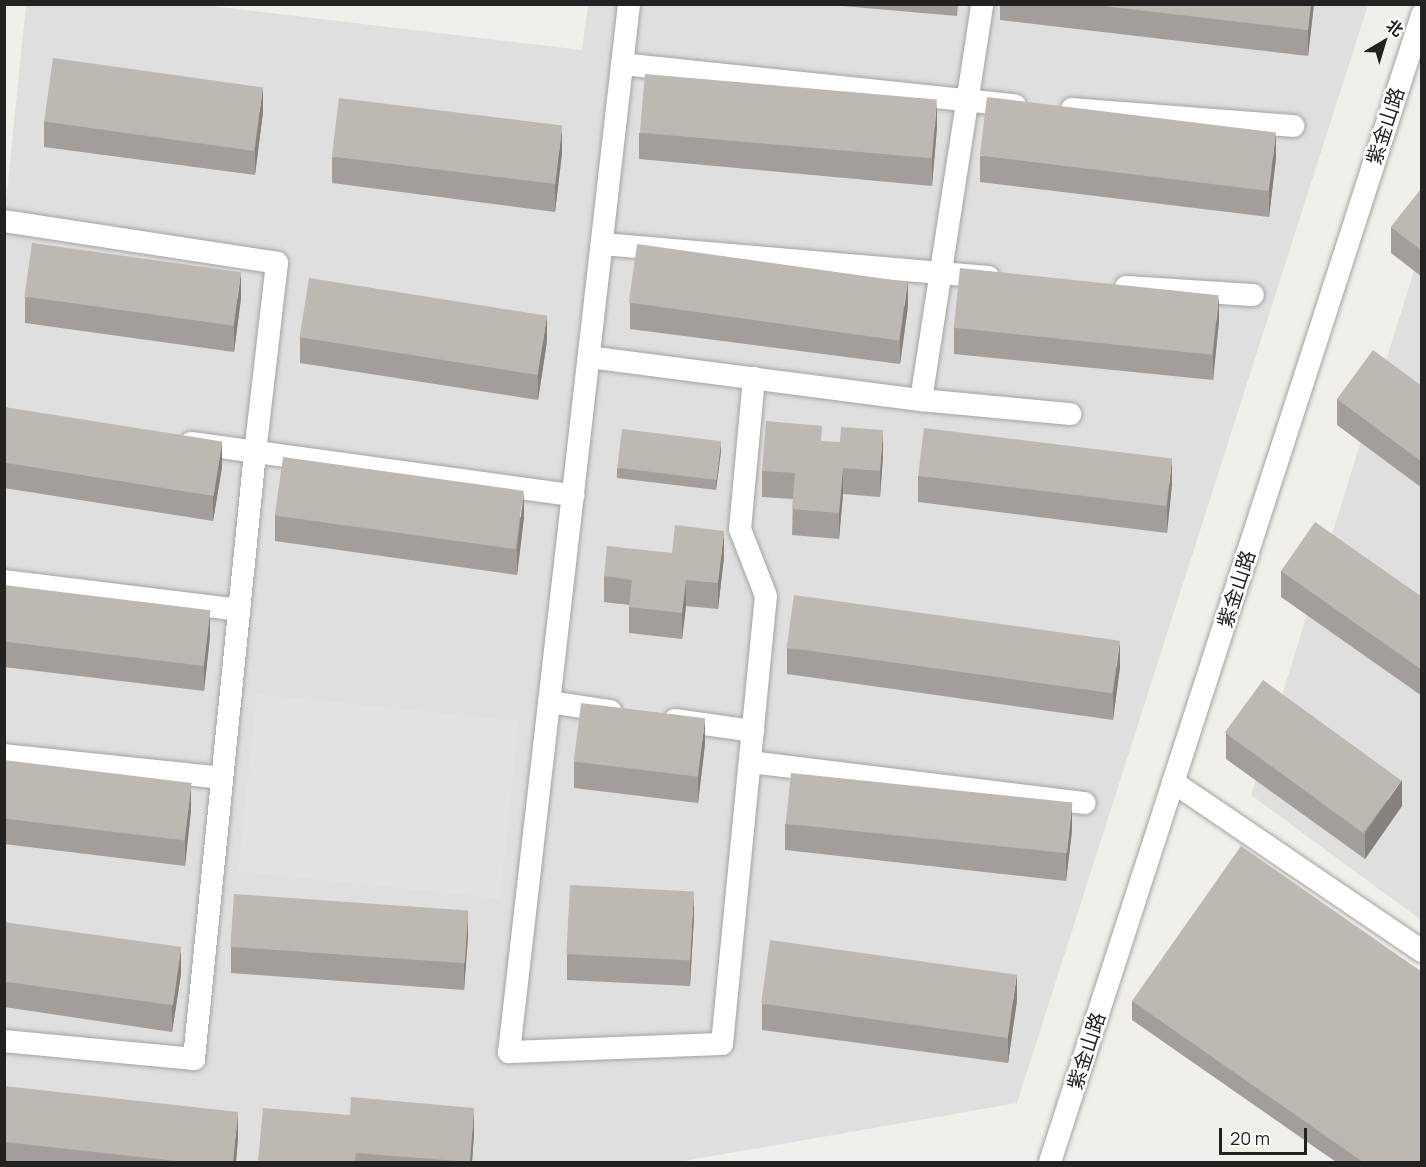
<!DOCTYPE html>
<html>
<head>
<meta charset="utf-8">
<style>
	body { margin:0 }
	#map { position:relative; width:1426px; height:1167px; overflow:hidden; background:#f1efea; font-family:Manrope,"Noto Sans SC",sans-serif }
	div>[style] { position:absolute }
	.residential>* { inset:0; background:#e0dfdf }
	.parking>* { inset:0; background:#e2e2e2; transform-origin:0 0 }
	.roads { filter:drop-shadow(0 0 2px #a3a3a3) drop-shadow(0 0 2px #a3a3a3) }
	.street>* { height:22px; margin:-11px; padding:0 11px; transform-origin:11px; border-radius:11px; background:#fff }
	.wall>* { inset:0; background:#a39e9a }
	.shaded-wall>* { inset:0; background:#85817d }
	.building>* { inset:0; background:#beb8b3; transform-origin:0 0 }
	span { translate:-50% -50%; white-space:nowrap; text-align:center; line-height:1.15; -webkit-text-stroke:5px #fff; paint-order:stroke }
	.street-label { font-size:20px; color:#222 }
	.frame { position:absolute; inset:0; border:6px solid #222; pointer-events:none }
	.north { position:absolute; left:1354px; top:12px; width:60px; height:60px; -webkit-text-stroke:4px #fff; paint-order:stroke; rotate:38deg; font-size:16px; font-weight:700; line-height:24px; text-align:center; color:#222 }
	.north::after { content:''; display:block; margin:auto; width:21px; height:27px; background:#222; clip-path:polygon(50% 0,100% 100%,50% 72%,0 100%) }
	.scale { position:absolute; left:1219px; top:1128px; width:88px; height:27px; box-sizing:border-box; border:3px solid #222; border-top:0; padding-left:8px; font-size:18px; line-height:21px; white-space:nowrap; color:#222; -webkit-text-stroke:4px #fff; paint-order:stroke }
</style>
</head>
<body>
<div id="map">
	<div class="residential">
		<i style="clip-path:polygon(26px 5px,204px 5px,582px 50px,588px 5px,1368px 5px,1017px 1103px,678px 1162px,252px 1162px,5px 1150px,4px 220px)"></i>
		<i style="clip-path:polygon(1421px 248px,1421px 920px,1251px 795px)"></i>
	</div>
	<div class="parking">
		<i style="left:257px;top:694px;width:263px;height:178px;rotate:6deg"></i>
	</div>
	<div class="roads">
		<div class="street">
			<i style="left:629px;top:4px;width:1055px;rotate:96.53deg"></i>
			<i style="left:509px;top:1052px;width:213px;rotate:-2.2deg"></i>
			<i style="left:722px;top:1044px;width:450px;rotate:-84.4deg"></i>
			<i style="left:766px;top:596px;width:72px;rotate:-111.2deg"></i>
			<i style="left:740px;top:529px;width:152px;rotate:-84.7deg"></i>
			<i style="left:622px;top:64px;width:395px;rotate:6deg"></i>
			<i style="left:1072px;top:109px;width:222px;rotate:4.4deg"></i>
			<i style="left:4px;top:221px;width:276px;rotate:8.7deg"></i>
			<i style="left:277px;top:263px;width:191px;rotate:96.6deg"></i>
			<i style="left:255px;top:453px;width:609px;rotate:95.75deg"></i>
			<i style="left:194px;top:1059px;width:191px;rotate:-174.6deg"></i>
			<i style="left:602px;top:244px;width:388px;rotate:4.9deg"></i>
			<i style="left:1126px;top:287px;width:127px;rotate:3.6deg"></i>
			<i style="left:589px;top:357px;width:335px;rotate:7.4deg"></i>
			<i style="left:921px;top:400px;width:150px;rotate:5.4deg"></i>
			<i style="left:921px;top:400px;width:401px;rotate:-81.2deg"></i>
			<i style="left:191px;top:443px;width:386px;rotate:7.8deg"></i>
			<i style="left:4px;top:581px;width:237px;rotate:7deg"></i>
			<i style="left:549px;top:702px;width:62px;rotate:8.4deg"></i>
			<i style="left:675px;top:720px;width:79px;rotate:8deg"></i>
			<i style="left:4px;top:755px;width:219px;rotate:6deg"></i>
			<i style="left:750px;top:762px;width:337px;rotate:7deg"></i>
			<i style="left:1173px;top:782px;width:301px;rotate:34.2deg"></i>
			<i style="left:1050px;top:1162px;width:1206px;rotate:-72.03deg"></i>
		</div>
	</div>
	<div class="wall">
		<i style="clip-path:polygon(819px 4px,958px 4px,957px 16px)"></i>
		<i style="clip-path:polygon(1000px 4px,1314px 4px,1308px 56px,1000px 20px)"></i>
		<i style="clip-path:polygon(263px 112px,255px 175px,44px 147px,44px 121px)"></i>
		<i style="clip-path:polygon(937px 127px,932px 186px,639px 159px,639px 133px)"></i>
		<i style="clip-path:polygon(562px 153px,555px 212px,332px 183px,332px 157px)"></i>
		<i style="clip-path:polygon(980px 156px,1276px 158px,1269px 217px,980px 182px)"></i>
		<i style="clip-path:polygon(1422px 188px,1422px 277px,1391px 253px,1391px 227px)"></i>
		<i style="clip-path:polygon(25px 297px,241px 298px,234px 352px,25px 323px)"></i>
		<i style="clip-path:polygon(630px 303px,908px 306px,900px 364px,630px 329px)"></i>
		<i style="clip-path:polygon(1219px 321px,1213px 380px,954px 354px,954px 328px)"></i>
		<i style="clip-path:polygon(300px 337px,547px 341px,538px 400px,300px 363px)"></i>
		<i style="clip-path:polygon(1422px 386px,1422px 488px,1337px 425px,1337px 399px)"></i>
		<i style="clip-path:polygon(5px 407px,222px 467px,213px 521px,4px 488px)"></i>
		<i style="clip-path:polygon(822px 441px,883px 456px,880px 497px,843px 494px,839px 539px,792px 535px,793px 499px,762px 497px,762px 471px)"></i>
		<i style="clip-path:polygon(721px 451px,716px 490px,617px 478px,617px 468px)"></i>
		<i style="clip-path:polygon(918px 476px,1172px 484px,1167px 533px,918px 502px)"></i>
		<i style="clip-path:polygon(275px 515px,524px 517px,517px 575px,275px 541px)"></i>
		<i style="clip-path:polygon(672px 553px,724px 557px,718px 609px,686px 606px,682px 639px,629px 633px,629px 605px,604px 602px,604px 576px)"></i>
		<i style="clip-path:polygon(1281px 571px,1422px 597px,1422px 696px,1281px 597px)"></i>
		<i style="clip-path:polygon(4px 585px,210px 636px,204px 691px,4px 667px)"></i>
		<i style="clip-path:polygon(787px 648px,1120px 667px,1113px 720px,787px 674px)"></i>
		<i style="clip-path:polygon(1226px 733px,1402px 806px,1365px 859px,1226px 759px)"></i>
		<i style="clip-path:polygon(705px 744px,698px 803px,574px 788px,574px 762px)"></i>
		<i style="clip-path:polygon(4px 760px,191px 810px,185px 866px,4px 844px)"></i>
		<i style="clip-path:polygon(785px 824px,1072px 831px,1066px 881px,785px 850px)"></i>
		<i style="clip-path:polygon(694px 917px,690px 986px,567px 980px,567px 954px)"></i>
		<i style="clip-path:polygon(4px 922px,181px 974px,172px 1032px,4px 1007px)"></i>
		<i style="clip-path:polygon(468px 937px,464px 990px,231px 973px,231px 947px)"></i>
		<i style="clip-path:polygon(1017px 1000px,1008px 1063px,762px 1030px,762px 1004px)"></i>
		<i style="clip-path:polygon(1132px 1001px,1422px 1162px,1336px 1162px,1132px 1020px)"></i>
		<i style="clip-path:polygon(4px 1086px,238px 1138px,236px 1162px,4px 1162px)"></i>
		<i style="clip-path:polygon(474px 1134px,472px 1162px,258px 1162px)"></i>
	</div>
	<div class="shaded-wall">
		<i style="clip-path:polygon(1311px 4px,1314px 4px,1308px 56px,1308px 30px)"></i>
		<i style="clip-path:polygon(263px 86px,263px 112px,255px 175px,255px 149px)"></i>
		<i style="clip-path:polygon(937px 101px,937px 127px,932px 186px,932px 160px)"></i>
		<i style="clip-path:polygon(562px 127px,562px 153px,555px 212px,555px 186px)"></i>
		<i style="clip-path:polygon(1276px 132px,1276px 158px,1269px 217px,1269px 190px)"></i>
		<i style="clip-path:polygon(241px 272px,241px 298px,234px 352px,234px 326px)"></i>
		<i style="clip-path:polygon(908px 280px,908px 306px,900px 364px,900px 338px)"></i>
		<i style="clip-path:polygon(1219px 295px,1219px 321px,1213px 380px,1213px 354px)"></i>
		<i style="clip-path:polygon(547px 315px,547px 341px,538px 400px,538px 374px)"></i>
		<i style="clip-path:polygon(883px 430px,883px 456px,880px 497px,880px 471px)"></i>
		<i style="clip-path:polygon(222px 441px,222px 467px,213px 521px,213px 495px)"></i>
		<i style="clip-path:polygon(721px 441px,721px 451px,716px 490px,716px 480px)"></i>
		<i style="clip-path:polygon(1172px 458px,1172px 484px,1167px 533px,1167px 507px)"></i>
		<i style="clip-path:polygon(843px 468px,843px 494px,839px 539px,839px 513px)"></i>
		<i style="clip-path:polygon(524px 491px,524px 517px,517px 575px,517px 549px)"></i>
		<i style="clip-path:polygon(724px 531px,724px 557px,718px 609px,718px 583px)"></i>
		<i style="clip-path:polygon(686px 580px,686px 606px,682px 639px,682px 613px)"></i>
		<i style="clip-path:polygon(210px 610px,210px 636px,204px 691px,204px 665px)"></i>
		<i style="clip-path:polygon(1120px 641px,1120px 667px,1113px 720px,1113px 694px)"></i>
		<i style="clip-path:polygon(705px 718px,705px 744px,698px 803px,698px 777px)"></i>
		<i style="clip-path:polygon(1402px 780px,1402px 806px,1365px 859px,1365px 833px)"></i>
		<i style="clip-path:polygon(191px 784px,191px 810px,185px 866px,185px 840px)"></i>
		<i style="clip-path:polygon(1072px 805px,1072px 831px,1066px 881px,1066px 855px)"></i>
		<i style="clip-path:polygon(694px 891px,694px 917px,690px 986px,690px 960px)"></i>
		<i style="clip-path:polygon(468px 911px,468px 937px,464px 990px,464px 964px)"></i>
		<i style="clip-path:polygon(181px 948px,181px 974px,172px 1032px,172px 1006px)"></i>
		<i style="clip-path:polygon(1017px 974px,1017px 1000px,1008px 1063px,1008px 1037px)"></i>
		<i style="clip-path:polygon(474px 1108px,474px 1134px,472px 1162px,470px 1162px)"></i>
		<i style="clip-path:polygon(238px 1112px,238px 1138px,236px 1162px,233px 1162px)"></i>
	</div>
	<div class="building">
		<i style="clip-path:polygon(1086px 4px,1311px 4px,1308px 30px)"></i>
		<i style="left:53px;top:58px;width:212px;height:64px;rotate:8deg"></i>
		<i style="left:645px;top:74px;width:293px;height:59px;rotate:5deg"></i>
		<i style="left:987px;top:97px;width:291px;height:59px;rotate:7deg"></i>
		<i style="left:339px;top:98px;width:225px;height:59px;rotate:7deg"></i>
		<i style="clip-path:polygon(1422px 188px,1422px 251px,1391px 227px)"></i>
		<i style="left:32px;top:243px;width:211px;height:54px;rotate:8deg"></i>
		<i style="left:637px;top:244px;width:273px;height:59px;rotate:8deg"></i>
		<i style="left:960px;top:268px;width:260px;height:60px;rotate:6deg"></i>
		<i style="left:309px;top:278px;width:241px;height:60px;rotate:9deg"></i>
		<i style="clip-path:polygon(1373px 350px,1422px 386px,1422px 462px,1337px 399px)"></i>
		<i style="left:4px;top:407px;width:221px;height:55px;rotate:9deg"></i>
		<i style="clip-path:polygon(766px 421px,822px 426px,821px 441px,840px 442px,841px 427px,883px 430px,880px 471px,843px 468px,839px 513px,792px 509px,795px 473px,762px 471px)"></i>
		<i style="left:924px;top:428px;width:250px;height:48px;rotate:7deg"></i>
		<i style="left:622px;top:429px;width:100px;height:39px;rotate:7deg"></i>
		<i style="left:283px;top:457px;width:243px;height:59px;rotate:8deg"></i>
		<i style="clip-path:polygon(1315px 522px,1422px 597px,1422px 670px,1281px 571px)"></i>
		<i style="clip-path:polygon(675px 525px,724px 531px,718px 583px,686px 580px,682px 613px,629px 607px,632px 580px,604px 576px,607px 546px,672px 553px)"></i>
		<i style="left:4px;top:585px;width:208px;height:56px;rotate:7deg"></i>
		<i style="left:794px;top:595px;width:329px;height:53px;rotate:8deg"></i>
		<i style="left:1263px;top:680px;width:171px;height:65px;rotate:36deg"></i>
		<i style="left:581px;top:703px;width:125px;height:59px;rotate:7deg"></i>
		<i style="left:4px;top:760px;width:189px;height:58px;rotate:7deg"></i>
		<i style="left:791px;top:773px;width:283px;height:51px;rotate:6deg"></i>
		<i style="clip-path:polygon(1241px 846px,1422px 972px,1422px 1162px,1363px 1162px,1132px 1001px)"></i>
		<i style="left:570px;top:885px;width:124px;height:69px;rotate:3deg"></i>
		<i style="left:234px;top:894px;width:235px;height:53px;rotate:4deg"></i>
		<i style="left:4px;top:922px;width:179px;height:59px;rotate:8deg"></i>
		<i style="left:770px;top:940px;width:249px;height:64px;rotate:8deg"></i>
		<i style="clip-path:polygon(4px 1086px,238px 1112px,233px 1162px,185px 1162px,4px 1142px)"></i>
		<i style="clip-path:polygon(351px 1097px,474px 1108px,470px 1162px,356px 1153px,355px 1162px,258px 1162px,263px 1108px,350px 1115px)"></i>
	</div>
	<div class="street-label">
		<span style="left:1385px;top:126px;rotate:-72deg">紫金山路</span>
		<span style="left:1236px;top:589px;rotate:-72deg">紫金山路</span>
		<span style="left:1086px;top:1051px;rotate:-72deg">紫金山路</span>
	</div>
	<div class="frame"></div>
	<div class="north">北</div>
	<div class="scale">20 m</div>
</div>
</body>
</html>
